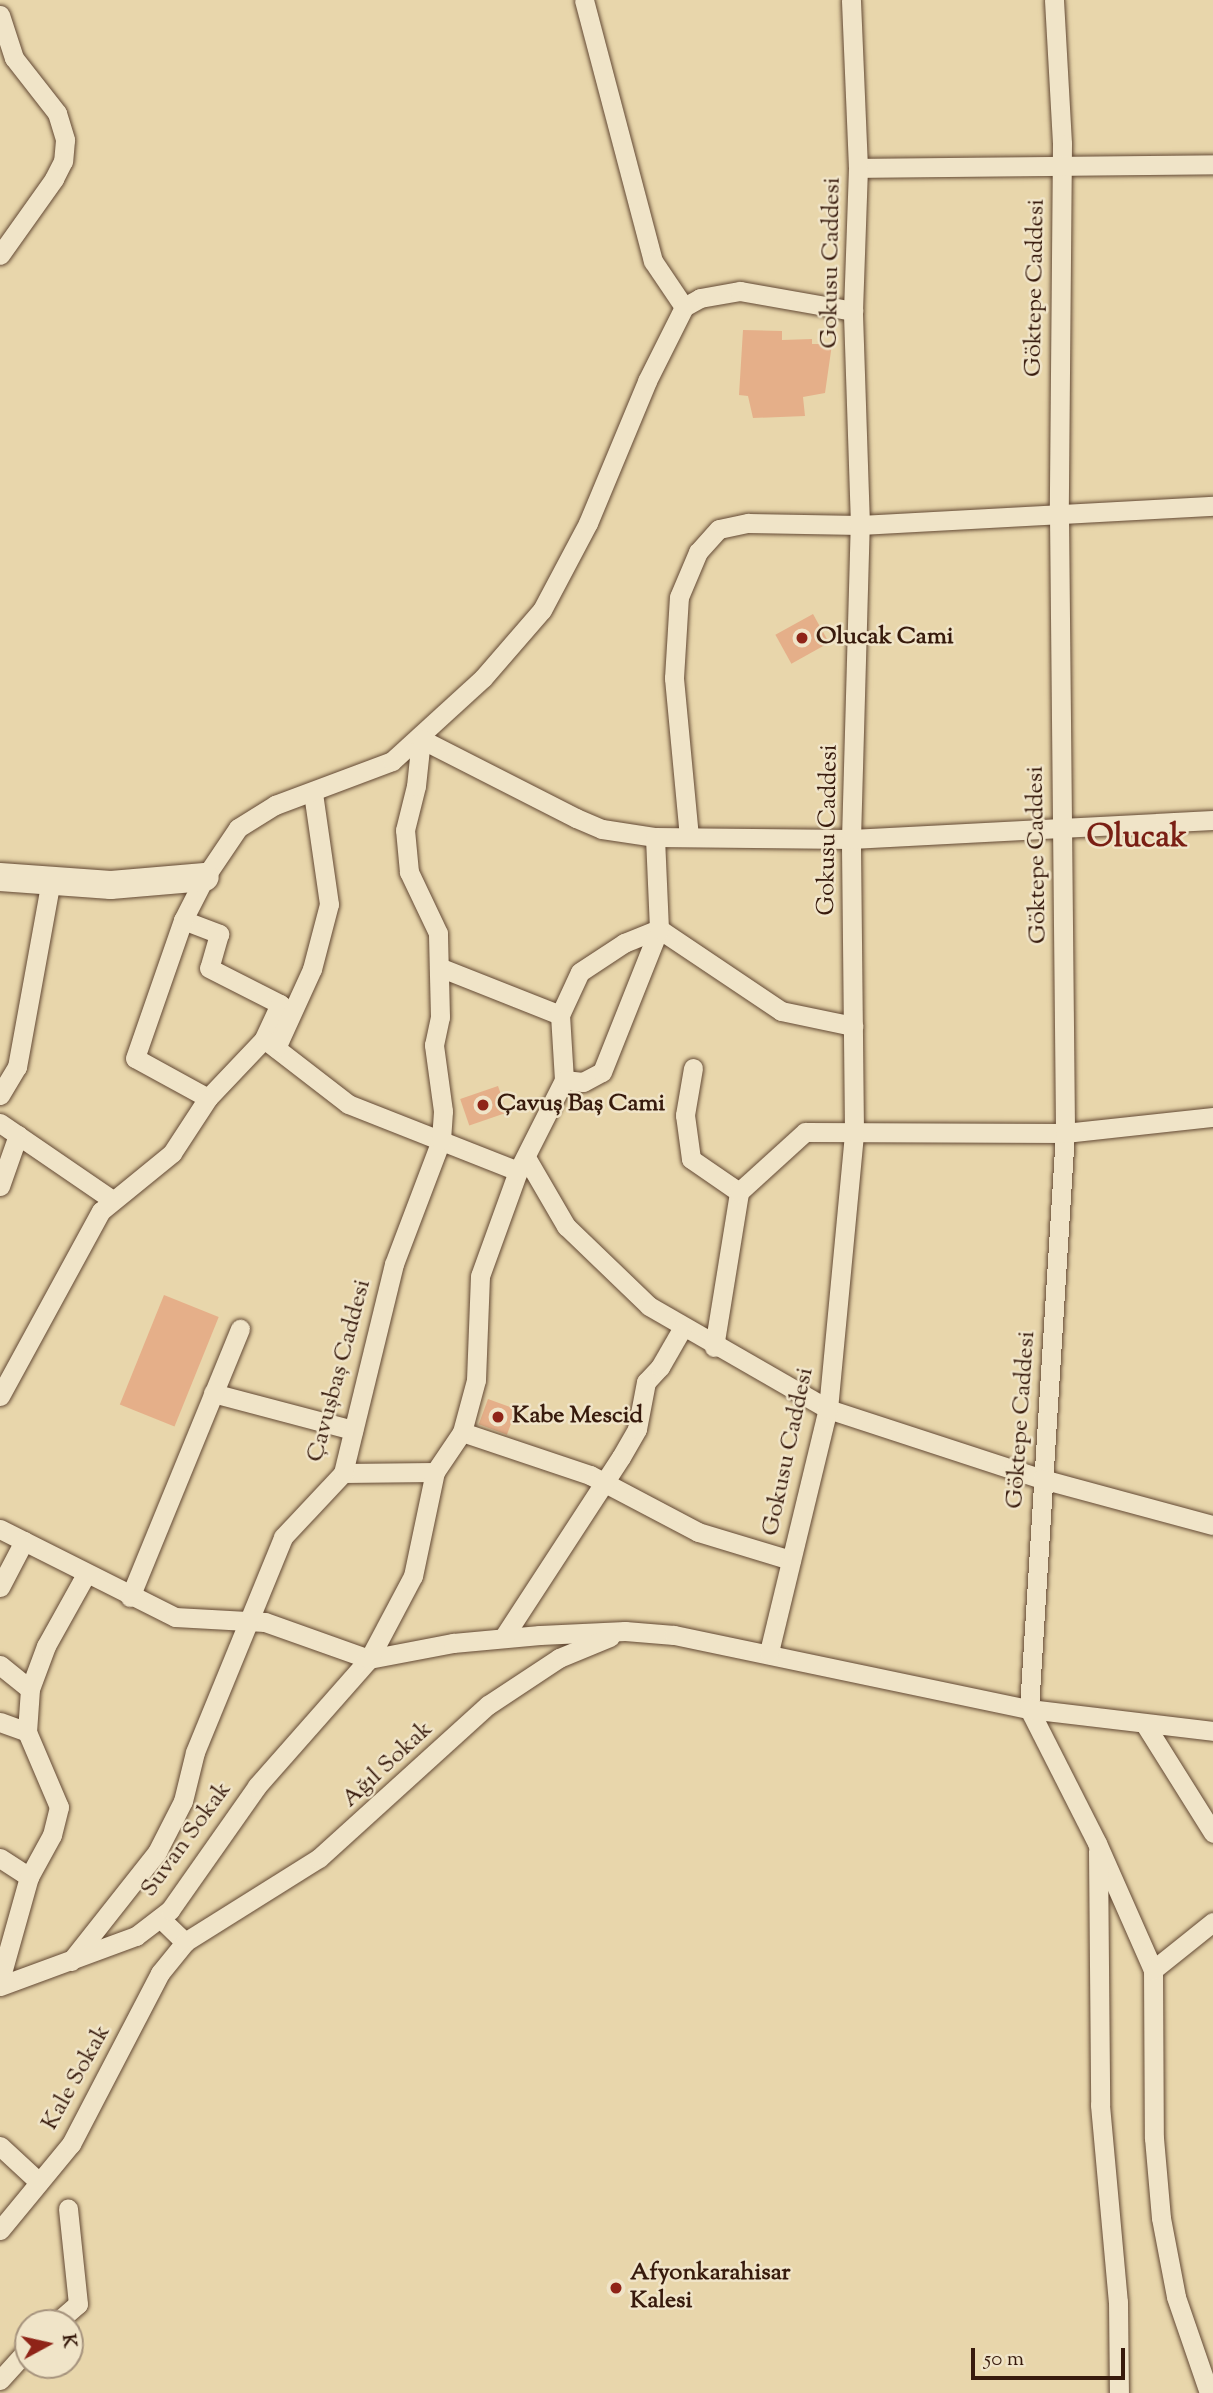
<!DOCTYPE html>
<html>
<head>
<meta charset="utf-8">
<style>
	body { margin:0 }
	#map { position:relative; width:1213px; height:2393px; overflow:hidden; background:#e8d6ab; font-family:"Sorts Mill Goudy",serif }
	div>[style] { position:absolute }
	.building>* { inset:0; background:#e5af89; transform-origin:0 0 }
	.roads { filter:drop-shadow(0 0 2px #634934) drop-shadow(0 0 2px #634934) }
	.street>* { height:19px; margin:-9.5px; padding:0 9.5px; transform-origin:9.5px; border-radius:9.5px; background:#f0e4c8 }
	.secondary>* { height:28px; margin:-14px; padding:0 14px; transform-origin:14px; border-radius:14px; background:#f0e4c8 }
	.dots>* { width:19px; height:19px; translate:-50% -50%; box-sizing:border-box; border:4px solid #f0e4c8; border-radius:50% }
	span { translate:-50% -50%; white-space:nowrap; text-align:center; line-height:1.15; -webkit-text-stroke:5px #f0e4c8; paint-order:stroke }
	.street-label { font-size:24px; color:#371a0c }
	.poi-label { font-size:24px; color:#371a0c; font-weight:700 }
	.left { translate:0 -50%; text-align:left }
	.district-label { font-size:32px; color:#7a1f14; font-weight:700 }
	.north { position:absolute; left:14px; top:2309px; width:70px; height:70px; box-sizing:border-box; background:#f0e4c8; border:2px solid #a6937d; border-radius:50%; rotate:82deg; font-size:19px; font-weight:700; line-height:28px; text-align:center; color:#371a0c }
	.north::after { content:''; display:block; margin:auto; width:24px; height:32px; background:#8f2418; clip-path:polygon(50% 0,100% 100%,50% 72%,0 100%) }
	.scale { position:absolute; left:971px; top:2348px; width:154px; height:32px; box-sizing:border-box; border:4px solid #371a0c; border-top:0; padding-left:9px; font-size:21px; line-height:24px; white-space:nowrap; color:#371a0c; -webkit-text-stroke:5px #f0e4c8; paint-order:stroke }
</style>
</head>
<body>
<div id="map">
	<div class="building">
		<i style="clip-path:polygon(743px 330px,782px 331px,782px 340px,812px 339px,812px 344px,832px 344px,825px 393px,803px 397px,805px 416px,753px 418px,748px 396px,739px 395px)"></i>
		<i style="left:813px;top:614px;width:33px;height:43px;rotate:61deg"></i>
		<i style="left:498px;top:1086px;width:28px;height:40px;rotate:71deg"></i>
		<i style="left:164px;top:1295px;width:59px;height:118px;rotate:22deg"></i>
		<i style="left:488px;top:1399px;width:30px;height:27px;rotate:20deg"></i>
	</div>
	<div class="roads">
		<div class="street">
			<i style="left:584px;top:0;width:270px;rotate:75.2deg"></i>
			<i style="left:653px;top:261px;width:55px;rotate:56deg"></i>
			<i style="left:1054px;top:0;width:144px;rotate:86.8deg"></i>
			<i style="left:1062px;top:144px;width:371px;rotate:90.5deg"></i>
			<i style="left:1059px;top:515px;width:618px;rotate:89.44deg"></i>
			<i style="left:1065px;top:1133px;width:577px;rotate:93.58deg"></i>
			<i style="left:1029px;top:1709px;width:150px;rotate:63.1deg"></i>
			<i style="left:1097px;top:1843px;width:139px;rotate:66.2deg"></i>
			<i style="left:1153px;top:1970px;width:168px;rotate:89.7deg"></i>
			<i style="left:1154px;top:2138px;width:80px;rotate:85deg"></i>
			<i style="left:1161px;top:2218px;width:80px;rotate:79.2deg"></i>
			<i style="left:1176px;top:2297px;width:102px;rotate:71deg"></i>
			<i style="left:0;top:15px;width:45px;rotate:72deg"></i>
			<i style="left:14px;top:58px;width:70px;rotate:52deg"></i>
			<i style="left:57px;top:113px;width:28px;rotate:73deg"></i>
			<i style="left:65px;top:140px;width:21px;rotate:95deg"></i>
			<i style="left:63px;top:161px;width:20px;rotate:117deg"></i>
			<i style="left:54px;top:179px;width:93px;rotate:125.4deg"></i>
			<i style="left:858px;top:168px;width:355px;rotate:-0.6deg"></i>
			<i style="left:689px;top:837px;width:160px;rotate:-95.4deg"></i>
			<i style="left:674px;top:678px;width:81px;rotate:-86.5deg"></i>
			<i style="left:679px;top:597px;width:49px;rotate:-67.1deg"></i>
			<i style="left:698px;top:552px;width:31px;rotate:-48deg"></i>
			<i style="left:719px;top:529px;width:30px;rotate:-12deg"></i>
			<i style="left:748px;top:523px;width:112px;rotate:1deg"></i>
			<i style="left:860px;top:525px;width:354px;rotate:-3.1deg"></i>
			<i style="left:183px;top:920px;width:39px;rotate:21deg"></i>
			<i style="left:219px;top:934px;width:35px;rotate:106deg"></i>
			<i style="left:209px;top:968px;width:80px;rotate:26.9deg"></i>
			<i style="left:280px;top:1004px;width:38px;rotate:115deg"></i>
			<i style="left:264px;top:1039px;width:106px;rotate:37.7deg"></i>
			<i style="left:348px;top:1104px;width:183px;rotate:21.5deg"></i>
			<i style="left:439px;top:967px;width:130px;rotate:21.6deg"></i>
			<i style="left:276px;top:1048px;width:87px;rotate:-65.5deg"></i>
			<i style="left:312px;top:969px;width:67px;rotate:-75.3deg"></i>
			<i style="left:329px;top:904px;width:112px;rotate:-98.2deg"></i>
			<i style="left:693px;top:1068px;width:48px;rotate:99.7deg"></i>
			<i style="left:685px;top:1115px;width:44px;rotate:82.2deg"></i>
			<i style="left:691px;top:1159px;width:58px;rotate:34.5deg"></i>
			<i style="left:564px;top:1080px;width:65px;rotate:-93.5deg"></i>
			<i style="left:560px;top:1015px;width:47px;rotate:-65.1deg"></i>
			<i style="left:580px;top:972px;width:53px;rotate:-33.4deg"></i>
			<i style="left:624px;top:943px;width:38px;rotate:-22deg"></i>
			<i style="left:659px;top:929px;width:147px;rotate:33.9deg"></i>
			<i style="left:781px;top:1011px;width:74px;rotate:11.8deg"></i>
			<i style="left:0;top:1095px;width:33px;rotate:-59deg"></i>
			<i style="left:17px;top:1067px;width:190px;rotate:-79.7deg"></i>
			<i style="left:208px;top:1098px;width:83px;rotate:-151.3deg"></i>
			<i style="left:135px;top:1058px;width:146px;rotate:-70.8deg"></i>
			<i style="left:183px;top:920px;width:48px;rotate:-62.9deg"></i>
			<i style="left:205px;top:877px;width:59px;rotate:-56deg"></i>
			<i style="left:238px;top:828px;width:44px;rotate:-31.9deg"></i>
			<i style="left:275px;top:805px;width:125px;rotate:-20.6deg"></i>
			<i style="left:392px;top:761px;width:123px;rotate:-42.4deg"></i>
			<i style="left:483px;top:678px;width:90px;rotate:-49.1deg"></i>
			<i style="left:542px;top:610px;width:98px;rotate:-62.1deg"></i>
			<i style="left:588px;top:523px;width:154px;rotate:-67.4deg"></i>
			<i style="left:647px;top:381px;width:83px;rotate:-63.4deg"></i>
			<i style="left:684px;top:307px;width:18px;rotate:-29deg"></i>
			<i style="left:700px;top:298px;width:41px;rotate:-9.9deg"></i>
			<i style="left:740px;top:291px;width:115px;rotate:10deg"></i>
			<i style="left:0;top:1123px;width:135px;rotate:34.4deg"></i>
			<i style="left:527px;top:1159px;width:78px;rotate:59.8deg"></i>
			<i style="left:566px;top:1226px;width:115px;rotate:43.9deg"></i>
			<i style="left:649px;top:1306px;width:207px;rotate:29.9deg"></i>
			<i style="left:828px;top:1409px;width:225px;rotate:18.1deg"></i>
			<i style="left:1042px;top:1479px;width:177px;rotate:15.1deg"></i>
			<i style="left:0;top:1186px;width:54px;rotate:-70.6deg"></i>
			<i style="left:714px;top:1347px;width:157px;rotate:-80.8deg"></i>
			<i style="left:739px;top:1192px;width:89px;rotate:-42.3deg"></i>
			<i style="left:805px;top:1132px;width:260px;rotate:0.2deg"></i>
			<i style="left:1065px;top:1133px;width:149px;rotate:-6.2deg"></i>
			<i style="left:213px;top:1393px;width:145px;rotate:14.8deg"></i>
			<i style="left:0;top:1396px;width:211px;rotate:-61.4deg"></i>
			<i style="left:101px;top:1211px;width:92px;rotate:-39.2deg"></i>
			<i style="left:172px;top:1153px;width:66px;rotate:-56.8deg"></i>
			<i style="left:208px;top:1098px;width:81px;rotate:-46.5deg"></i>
			<i style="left:462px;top:1432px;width:135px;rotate:18.6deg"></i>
			<i style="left:590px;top:1475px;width:122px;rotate:27.8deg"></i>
			<i style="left:698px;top:1532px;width:97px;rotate:16.8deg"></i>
			<i style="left:343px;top:1473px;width:92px;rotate:-0.6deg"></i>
			<i style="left:0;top:1529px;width:196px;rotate:26.7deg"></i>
			<i style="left:175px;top:1617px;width:90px;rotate:3.2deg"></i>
			<i style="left:265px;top:1622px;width:110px;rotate:19.6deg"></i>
			<i style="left:369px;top:1659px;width:86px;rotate:-10.8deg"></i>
			<i style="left:453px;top:1643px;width:87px;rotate:-5.3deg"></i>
			<i style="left:540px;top:1635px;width:85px;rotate:-2.7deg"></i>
			<i style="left:625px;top:1631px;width:49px;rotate:4.7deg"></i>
			<i style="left:674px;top:1635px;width:363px;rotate:11.8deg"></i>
			<i style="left:1029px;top:1709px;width:185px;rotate:6.8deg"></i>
			<i style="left:0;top:1587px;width:52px;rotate:-62.4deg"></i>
			<i style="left:130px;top:1597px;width:290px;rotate:-67.7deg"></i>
			<i style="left:503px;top:1638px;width:216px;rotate:-56.9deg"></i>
			<i style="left:621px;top:1457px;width:32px;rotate:-60deg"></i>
			<i style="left:637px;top:1429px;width:48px;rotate:-79.2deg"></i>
			<i style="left:646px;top:1382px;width:21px;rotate:-47deg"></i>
			<i style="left:660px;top:1367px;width:46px;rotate:-60.1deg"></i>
			<i style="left:769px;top:1652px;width:250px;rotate:-76.4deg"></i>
			<i style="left:828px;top:1409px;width:278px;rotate:-84.6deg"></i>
			<i style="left:854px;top:1132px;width:293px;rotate:-90.6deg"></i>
			<i style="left:851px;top:839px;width:314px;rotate:-88.4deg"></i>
			<i style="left:860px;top:525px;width:214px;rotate:-91.9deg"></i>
			<i style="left:853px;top:311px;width:143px;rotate:-88deg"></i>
			<i style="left:858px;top:168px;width:168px;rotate:-92.4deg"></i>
			<i style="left:0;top:1665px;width:38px;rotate:39deg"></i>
			<i style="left:0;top:1722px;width:29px;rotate:20deg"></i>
			<i style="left:1146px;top:1726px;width:126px;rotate:57.9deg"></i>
			<i style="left:1098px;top:1851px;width:254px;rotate:89.5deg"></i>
			<i style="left:1100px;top:2105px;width:198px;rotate:84.8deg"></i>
			<i style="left:1118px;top:2302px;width:91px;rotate:89.4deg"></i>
			<i style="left:0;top:1858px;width:35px;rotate:33deg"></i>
			<i style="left:160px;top:1918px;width:35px;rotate:44deg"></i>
			<i style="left:71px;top:1961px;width:139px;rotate:-51.7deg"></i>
			<i style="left:157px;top:1852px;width:57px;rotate:-63deg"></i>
			<i style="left:183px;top:1801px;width:50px;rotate:-76.2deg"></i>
			<i style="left:195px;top:1752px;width:232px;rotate:-67.7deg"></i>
			<i style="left:283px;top:1537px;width:88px;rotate:-46.8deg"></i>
			<i style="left:343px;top:1473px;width:215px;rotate:-76.3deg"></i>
			<i style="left:394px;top:1264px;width:133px;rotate:-69.2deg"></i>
			<i style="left:441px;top:1140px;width:29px;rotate:-86deg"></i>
			<i style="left:443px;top:1111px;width:67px;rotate:-97.8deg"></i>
			<i style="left:434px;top:1045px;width:29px;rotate:-78deg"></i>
			<i style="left:440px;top:1017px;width:84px;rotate:-91.4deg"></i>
			<i style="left:438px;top:933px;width:68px;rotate:-115.4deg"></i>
			<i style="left:409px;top:872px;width:42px;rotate:-95.4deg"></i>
			<i style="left:405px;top:830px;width:45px;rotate:-76deg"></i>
			<i style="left:416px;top:786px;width:47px;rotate:-83.9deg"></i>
			<i style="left:421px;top:739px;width:174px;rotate:27deg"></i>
			<i style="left:576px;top:818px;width:28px;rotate:23deg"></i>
			<i style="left:602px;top:829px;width:54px;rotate:8.6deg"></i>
			<i style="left:655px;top:837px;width:196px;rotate:0.6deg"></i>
			<i style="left:851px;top:839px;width:362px;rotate:-3deg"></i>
			<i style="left:1153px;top:1970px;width:77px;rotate:-38.7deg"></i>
			<i style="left:0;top:1980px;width:107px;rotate:-74.3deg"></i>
			<i style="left:29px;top:1877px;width:48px;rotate:-61.3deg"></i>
			<i style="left:52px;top:1835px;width:29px;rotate:-76deg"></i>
			<i style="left:59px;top:1807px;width:82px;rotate:-113.1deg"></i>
			<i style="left:27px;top:1732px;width:43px;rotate:-86deg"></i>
			<i style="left:30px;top:1689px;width:46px;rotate:-69.6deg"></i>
			<i style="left:46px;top:1646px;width:82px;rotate:-60.9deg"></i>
			<i style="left:0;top:1986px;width:145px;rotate:-20.2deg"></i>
			<i style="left:136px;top:1936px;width:43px;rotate:-37.4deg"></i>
			<i style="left:170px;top:1910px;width:151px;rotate:-54.9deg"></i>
			<i style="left:257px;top:1786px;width:169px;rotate:-48.6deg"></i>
			<i style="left:369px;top:1659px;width:94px;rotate:-62.1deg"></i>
			<i style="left:413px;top:1576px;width:106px;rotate:-78.1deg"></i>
			<i style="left:435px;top:1472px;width:48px;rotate:-56deg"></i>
			<i style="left:462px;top:1432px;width:54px;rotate:-74.9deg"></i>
			<i style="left:476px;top:1380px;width:104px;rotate:-87.8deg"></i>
			<i style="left:480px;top:1276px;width:112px;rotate:-70.1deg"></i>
			<i style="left:518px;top:1171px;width:102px;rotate:-63.2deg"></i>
			<i style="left:564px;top:1080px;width:19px;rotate:6deg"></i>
			<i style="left:583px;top:1082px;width:21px;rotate:-28deg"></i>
			<i style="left:602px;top:1072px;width:154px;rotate:-68.3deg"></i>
			<i style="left:659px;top:929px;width:92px;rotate:-92.5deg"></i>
			<i style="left:0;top:2146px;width:53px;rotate:42.7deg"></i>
			<i style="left:0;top:2230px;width:112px;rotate:-50.5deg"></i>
			<i style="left:71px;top:2144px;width:193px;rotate:-62.5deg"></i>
			<i style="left:160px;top:1973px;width:40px;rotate:-51deg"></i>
			<i style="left:185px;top:1942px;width:158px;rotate:-32.1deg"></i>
			<i style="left:319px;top:1858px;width:228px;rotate:-42.2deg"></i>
			<i style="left:488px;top:1705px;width:85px;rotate:-33.5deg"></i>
			<i style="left:559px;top:1658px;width:55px;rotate:-22.4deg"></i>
			<i style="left:56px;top:2323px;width:29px;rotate:-41deg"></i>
			<i style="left:78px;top:2304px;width:96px;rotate:-96deg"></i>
			<i style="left:0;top:2380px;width:42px;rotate:-47.9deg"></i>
		</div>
		<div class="secondary">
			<i style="left:0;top:877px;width:111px;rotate:4.1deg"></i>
			<i style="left:111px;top:885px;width:94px;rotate:-4.9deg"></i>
		</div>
	</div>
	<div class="dots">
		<i style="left:802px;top:638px;background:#8f2418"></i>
		<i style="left:483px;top:1105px;background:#8f2418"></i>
		<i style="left:498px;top:1417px;background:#8f2418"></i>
		<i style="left:616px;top:2288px;background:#8f2418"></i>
	</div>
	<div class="street-label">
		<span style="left:832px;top:263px;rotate:-89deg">Gokusu Caddesi</span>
		<span style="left:1036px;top:288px;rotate:-89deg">Göktepe Caddesi</span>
		<span style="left:829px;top:830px;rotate:-89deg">Gokusu Caddesi</span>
		<span style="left:1038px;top:855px;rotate:-91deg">Göktepe Caddesi</span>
		<span style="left:340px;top:1371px;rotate:-75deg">Çavuşbaş Caddesi</span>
		<span style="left:1022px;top:1420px;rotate:-86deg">Göktepe Caddesi</span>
		<span style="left:789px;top:1452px;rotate:-78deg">Gokusu Caddesi</span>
		<span style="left:388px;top:1765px;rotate:-43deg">Ağıl Sokak</span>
		<span style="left:187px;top:1840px;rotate:-54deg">Suvan Sokak</span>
		<span style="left:77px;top:2078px;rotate:-61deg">Kale Sokak</span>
	</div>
	<div class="poi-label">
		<span class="left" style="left:816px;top:638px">Olucak Cami</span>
		<span class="left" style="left:497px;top:1105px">Çavuş Baş Cami</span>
		<span class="left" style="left:512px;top:1417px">Kabe Mescid</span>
		<span class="left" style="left:630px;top:2288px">Afyonkarahisar<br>Kalesi</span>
	</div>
	<div class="district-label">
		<span style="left:1137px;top:838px">Olucak</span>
	</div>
	<div class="north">K</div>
	<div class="scale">50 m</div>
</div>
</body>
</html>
